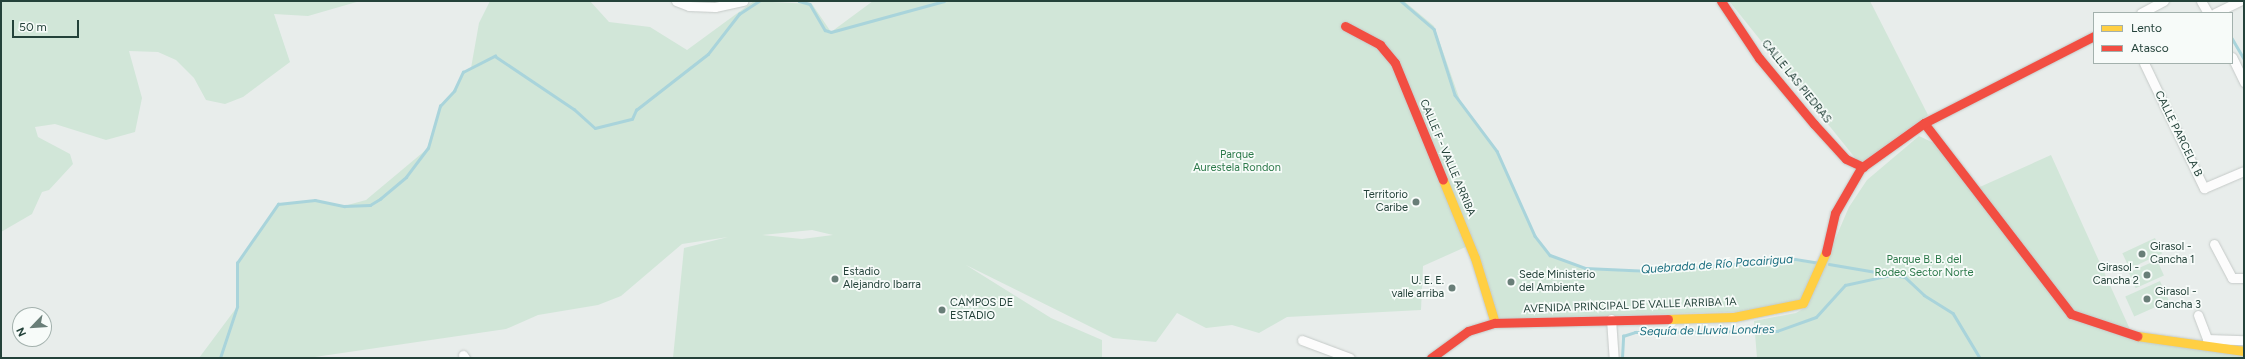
<!DOCTYPE html>
<html>
<head>
<meta charset="utf-8">
<style>
	body { margin:0 }
	#map { position:relative; width:2245px; height:359px; overflow:hidden; background:#e8edeb; font-family:Figtree,sans-serif }
	div>[style] { position:absolute }
	.green>* { inset:0; background:#d1e6d8; transform-origin:0 0 }
	.stream>* { height:2.5px; margin:-1.25px; padding:0 1.25px; transform-origin:1.25px; border-radius:1.25px; background:#a9d4db }
	.roads { filter:drop-shadow(0 0 1px #c5cac8) drop-shadow(0 0 1px #c5cac8) }
	.street>* { height:9px; margin:-4.5px; padding:0 4.5px; transform-origin:4.5px; border-radius:4.5px; background:#fcfcfc }
	.slow>* { height:9px; margin:-4.5px; padding:0 4.5px; transform-origin:4.5px; border-radius:4.5px; background:#ffcf43 }
	.jam>* { height:9px; margin:-4.5px; padding:0 4.5px; transform-origin:4.5px; border-radius:4.5px; background:#f24e42 }
	.dots>* { width:11px; height:11px; translate:-50% -50%; box-sizing:border-box; border:2px solid #f7fbf9; border-radius:50% }
	span { translate:-50% -50%; white-space:nowrap; text-align:center; line-height:1.15; -webkit-text-stroke:3.5px #f7fbf9; paint-order:stroke }
	.street-label { font-size:11px; color:#24423a }
	.park-label { font-size:11px; color:#2d7a4b }
	.poi-label { font-size:11px; color:#24423a }
	.right { translate:-100% -50%; text-align:right }
	.left { translate:0 -50%; text-align:left }
	.water-label { font-size:12px; color:#1c6f80; font-style:italic }
	.frame { position:absolute; inset:0; border:2px solid #24423a; pointer-events:none }
	.legend { position:absolute; left:2093px; top:12px; width:140px; height:52px; box-sizing:border-box; background:#f7fbf9; border:1px solid #a3b1ad; margin:0; padding:5px 7px; list-style:none; font-size:12px; color:#24423a }
	.legend li { display:flex; align-items:center; gap:8px; height:20px }
	.legend b { width:20px; border:1px solid #a3b1ad }
	.north { position:absolute; left:12px; top:307px; width:40px; height:40px; box-sizing:border-box; background:#f7fbf9; border:1px solid #a3b1ad; border-radius:50%; rotate:245deg; font-size:11px; font-weight:700; line-height:16px; text-align:center; color:#24423a }
	.north::after { content:''; display:block; margin:auto; width:14px; height:18px; background:#697e78; clip-path:polygon(50% 0,100% 100%,50% 72%,0 100%) }
	.scale { position:absolute; left:12px; top:20px; width:67px; height:18px; box-sizing:border-box; border:2px solid #24423a; border-top:0; padding-left:5px; font-size:12px; line-height:14px; white-space:nowrap; color:#24423a; -webkit-text-stroke:3px #f7fbf9; paint-order:stroke }
</style>
</head>
<body>
<div id="map">
	<div class="green">
		<i style="clip-path:polygon(1px 1px,360px 1px,308px 16px,274px 14px,290px 62px,243px 97px,225px 104px,206px 100px,194px 78px,176px 60px,158px 52px,129px 51px,142px 98px,135px 132px,106px 140px,55px 124px,35px 127px,38px 137px,70px 154px,73px 164px,49px 190px,42px 192px,32px 214px,1px 232px)"></i>
		<i style="clip-path:polygon(evenodd,490px 1px,590px 1px,609px 22px,650px 27px,687px 50px,754px 1px,812px 4px,831px 32px,873px 1px,1404px 1px,1434px 26px,1462px 106px,1497px 151px,1535px 237px,1550px 256px,1585px 269px,1651px 273px,1794px 261px,1821px 264px,1802px 302px,1760px 311px,1497px 319px,1470px 245px,1423px 266px,1421px 310px,1287px 317px,1259px 333px,1232px 325px,1206px 328px,1177px 313px,1156px 342px,1113px 338px,966px 265px,1051px 318px,1102px 340px,1102px 358px,673px 358px,684px 248px,728px 237px,682px 244px,621px 296px,598px 305px,538px 315px,506px 329px,308px 358px,199px 358px,237px 307px,237px 263px,278px 204px,315px 200px,344px 206px,366px 200px,427px 149px,440px 106px,454px 91px,463px 72px,471px 68px,479px 23px,490px 1px,812px 230px,833px 235px,802px 239px,762px 235px,812px 230px)"></i>
		<i style="clip-path:polygon(1729px 1px,1870px 1px,1928px 115px,1860px 164px)"></i>
		<i style="clip-path:polygon(1919px 136px,1938px 145px,1973px 190px,2051px 155px,2133px 336px,2244px 348px,2244px 358px,1757px 358px,1754px 321px,1796px 313px,1806px 307px,1849px 207px,1867px 180px)"></i>
		<i style="left:2155px;top:238px;width:17px;height:36px;rotate:65deg"></i>
		<i style="left:2157px;top:260px;width:17px;height:31px;rotate:66deg"></i>
		<i style="left:2160px;top:281px;width:22px;height:38px;rotate:66deg"></i>
	</div>
	<div class="stream">
		<i style="left:799px;top:1px;width:11px;rotate:15deg"></i>
		<i style="left:810px;top:4px;width:30px;rotate:60deg"></i>
		<i style="left:825px;top:30px;width:6px;rotate:18deg"></i>
		<i style="left:831px;top:32px;width:117px;rotate:-15.3deg"></i>
		<i style="left:1401px;top:1px;width:43px;rotate:40.3deg"></i>
		<i style="left:1434px;top:29px;width:69px;rotate:72.3deg"></i>
		<i style="left:1455px;top:95px;width:70px;rotate:53.1deg"></i>
		<i style="left:1497px;top:151px;width:93px;rotate:65.9deg"></i>
		<i style="left:1535px;top:236px;width:24px;rotate:52deg"></i>
		<i style="left:1550px;top:255px;width:37px;rotate:20deg"></i>
		<i style="left:1585px;top:268px;width:65px;rotate:2.6deg"></i>
		<i style="left:1650px;top:271px;width:145px;rotate:-4.7deg"></i>
		<i style="left:1795px;top:259px;width:25px;rotate:9deg"></i>
		<i style="left:2232px;top:38px;width:24px;rotate:60deg"></i>
		<i style="left:1829px;top:264px;width:77px;rotate:9.7deg"></i>
		<i style="left:1905px;top:277px;width:26px;rotate:43deg"></i>
		<i style="left:1924px;top:295px;width:34px;rotate:32deg"></i>
		<i style="left:1953px;top:313px;width:52px;rotate:59deg"></i>
		<i style="left:220px;top:358px;width:54px;rotate:-71.6deg"></i>
		<i style="left:237px;top:307px;width:44px;rotate:-90deg"></i>
		<i style="left:237px;top:263px;width:72px;rotate:-55.2deg"></i>
		<i style="left:278px;top:204px;width:37px;rotate:-6deg"></i>
		<i style="left:315px;top:200px;width:30px;rotate:12deg"></i>
		<i style="left:344px;top:206px;width:26px;rotate:-2deg"></i>
		<i style="left:370px;top:205px;width:12px;rotate:-31deg"></i>
		<i style="left:380px;top:199px;width:34px;rotate:-40deg"></i>
		<i style="left:406px;top:177px;width:36px;rotate:-53deg"></i>
		<i style="left:428px;top:148px;width:44px;rotate:-74.1deg"></i>
		<i style="left:440px;top:106px;width:21px;rotate:-47deg"></i>
		<i style="left:454px;top:91px;width:21px;rotate:-65deg"></i>
		<i style="left:463px;top:72px;width:36px;rotate:-27deg"></i>
		<i style="left:495px;top:56px;width:95px;rotate:33.9deg"></i>
		<i style="left:574px;top:109px;width:28px;rotate:42deg"></i>
		<i style="left:595px;top:128px;width:38px;rotate:-14deg"></i>
		<i style="left:632px;top:119px;width:10px;rotate:-66deg"></i>
		<i style="left:636px;top:110px;width:91px;rotate:-37.9deg"></i>
		<i style="left:708px;top:54px;width:51px;rotate:-52.2deg"></i>
		<i style="left:739px;top:14px;width:24px;rotate:-33deg"></i>
		<i style="left:1622px;top:358px;width:22px;rotate:-87deg"></i>
		<i style="left:1623px;top:336px;width:13px;rotate:-18deg"></i>
		<i style="left:1635px;top:332px;width:142px;rotate:-0.4deg"></i>
		<i style="left:1777px;top:331px;width:41px;rotate:-19.7deg"></i>
		<i style="left:1816px;top:317px;width:43px;rotate:-47.8deg"></i>
		<i style="left:1845px;top:285px;width:47px;rotate:-12.3deg"></i>
	</div>
	<div class="roads">
		<div class="street">
			<i style="left:676px;top:1px;width:14px;rotate:21deg"></i>
			<i style="left:689px;top:6px;width:26px;rotate:2deg"></i>
			<i style="left:715px;top:7px;width:29px;rotate:-12deg"></i>
			<i style="left:2201px;top:1px;width:14px;rotate:60deg"></i>
			<i style="left:2141px;top:13px;width:26px;rotate:-28deg"></i>
			<i style="left:2215px;top:13px;width:28px;rotate:-26deg"></i>
			<i style="left:2232px;top:57px;width:28px;rotate:64deg"></i>
			<i style="left:2144px;top:63px;width:139px;rotate:64.4deg"></i>
			<i style="left:2204px;top:188px;width:43px;rotate:-23deg"></i>
			<i style="left:2214px;top:244px;width:38px;rotate:62deg"></i>
			<i style="left:2232px;top:278px;width:12px"></i>
			<i style="left:2198px;top:315px;width:26px;rotate:69deg"></i>
			<i style="left:2207px;top:339px;width:37px;rotate:2deg"></i>
			<i style="left:1611px;top:319px;width:39px;rotate:86deg"></i>
			<i style="left:1302px;top:340px;width:51px;rotate:20.6deg"></i>
			<i style="left:463px;top:355px;width:4px;rotate:56deg"></i>
		</div>
		<div class="slow">
			<i style="left:1443px;top:180px;width:84px;rotate:67.7deg"></i>
			<i style="left:1475px;top:258px;width:68px;rotate:72.9deg"></i>
			<i style="left:1668px;top:319px;width:66px;rotate:-1.7deg"></i>
			<i style="left:1734px;top:317px;width:70px;rotate:-11.5deg"></i>
			<i style="left:1803px;top:303px;width:56px;rotate:-65.7deg"></i>
			<i style="left:2137px;top:336px;width:108px;rotate:8deg"></i>
		</div>
		<div class="jam">
			<i style="left:1721px;top:1px;width:69px;rotate:56.3deg"></i>
			<i style="left:1759px;top:58px;width:86px;rotate:50.2deg"></i>
			<i style="left:1814px;top:124px;width:47px;rotate:47.6deg"></i>
			<i style="left:1846px;top:159px;width:19px;rotate:25deg"></i>
			<i style="left:1345px;top:26px;width:40px;rotate:28deg"></i>
			<i style="left:1380px;top:45px;width:23px;rotate:50deg"></i>
			<i style="left:1395px;top:63px;width:126px;rotate:67.7deg"></i>
			<i style="left:1924px;top:123px;width:241px;rotate:52.4deg"></i>
			<i style="left:2071px;top:314px;width:70px;rotate:18.4deg"></i>
			<i style="left:1826px;top:252px;width:40px;rotate:-77deg"></i>
			<i style="left:1835px;top:213px;width:52px;rotate:-60deg"></i>
			<i style="left:1861px;top:168px;width:77px;rotate:-35.5deg"></i>
			<i style="left:1924px;top:123px;width:191px;rotate:-27.1deg"></i>
			<i style="left:1431px;top:358px;width:46px;rotate:-36.1deg"></i>
			<i style="left:1468px;top:331px;width:28px;rotate:-17deg"></i>
			<i style="left:1495px;top:323px;width:173px;rotate:-1.3deg"></i>
		</div>
	</div>
	<div class="dots">
		<i style="left:1416px;top:202px;background:#697e78"></i>
		<i style="left:2142px;top:254px;background:#697e78"></i>
		<i style="left:2147px;top:275px;background:#697e78"></i>
		<i style="left:835px;top:279px;background:#697e78"></i>
		<i style="left:1511px;top:282px;background:#697e78"></i>
		<i style="left:1452px;top:288px;background:#697e78"></i>
		<i style="left:2147px;top:299px;background:#697e78"></i>
		<i style="left:942px;top:310px;background:#697e78"></i>
	</div>
	<div class="street-label">
		<span style="left:1796px;top:82px;rotate:51deg">CALLE LAS PIEDRAS</span>
		<span style="left:2178px;top:134px;rotate:64deg">CALLE PARCELA B</span>
		<span style="left:1447px;top:158px;rotate:67deg">CALLE F - VALLE ARRIBA</span>
		<span style="left:1630px;top:306px;rotate:-2deg">AVENIDA PRINCIPAL DE VALLE ARRIBA 1A</span>
	</div>
	<div class="park-label">
		<span style="left:1237px;top:162px">Parque<br>Aurestela Rondon</span>
		<span style="left:1924px;top:267px">Parque B. B. del<br>Rodeo Sector Norte</span>
	</div>
	<div class="poi-label">
		<span class="right" style="left:1408px;top:202px">Territorio<br>Caribe</span>
		<span class="left" style="left:2150px;top:254px">Girasol -<br>Cancha 1</span>
		<span class="right" style="left:2139px;top:275px">Girasol -<br>Cancha 2</span>
		<span class="left" style="left:843px;top:279px">Estadio<br>Alejandro Ibarra</span>
		<span class="left" style="left:1519px;top:282px">Sede Ministerio<br>del Ambiente</span>
		<span class="right" style="left:1444px;top:288px">U. E. E.<br>valle arriba</span>
		<span class="left" style="left:2155px;top:299px">Girasol -<br>Cancha 3</span>
		<span class="left" style="left:950px;top:310px">CAMPOS DE<br>ESTADIO</span>
	</div>
	<div class="water-label">
		<span style="left:1717px;top:265px;rotate:-4deg">Quebrada de Río Pacairigua</span>
		<span style="left:1707px;top:331px;rotate:-1deg">Sequía de Lluvia Londres</span>
	</div>
	<div class="frame"></div>
	<ul class="legend">
	<li><b style="height:5px;background:#ffcf43"></b>Lento</li>
	<li><b style="height:5px;background:#f24e42"></b>Atasco</li>
	</ul>
	<div class="north">N</div>
	<div class="scale">50 m</div>
</div>
</body>
</html>
